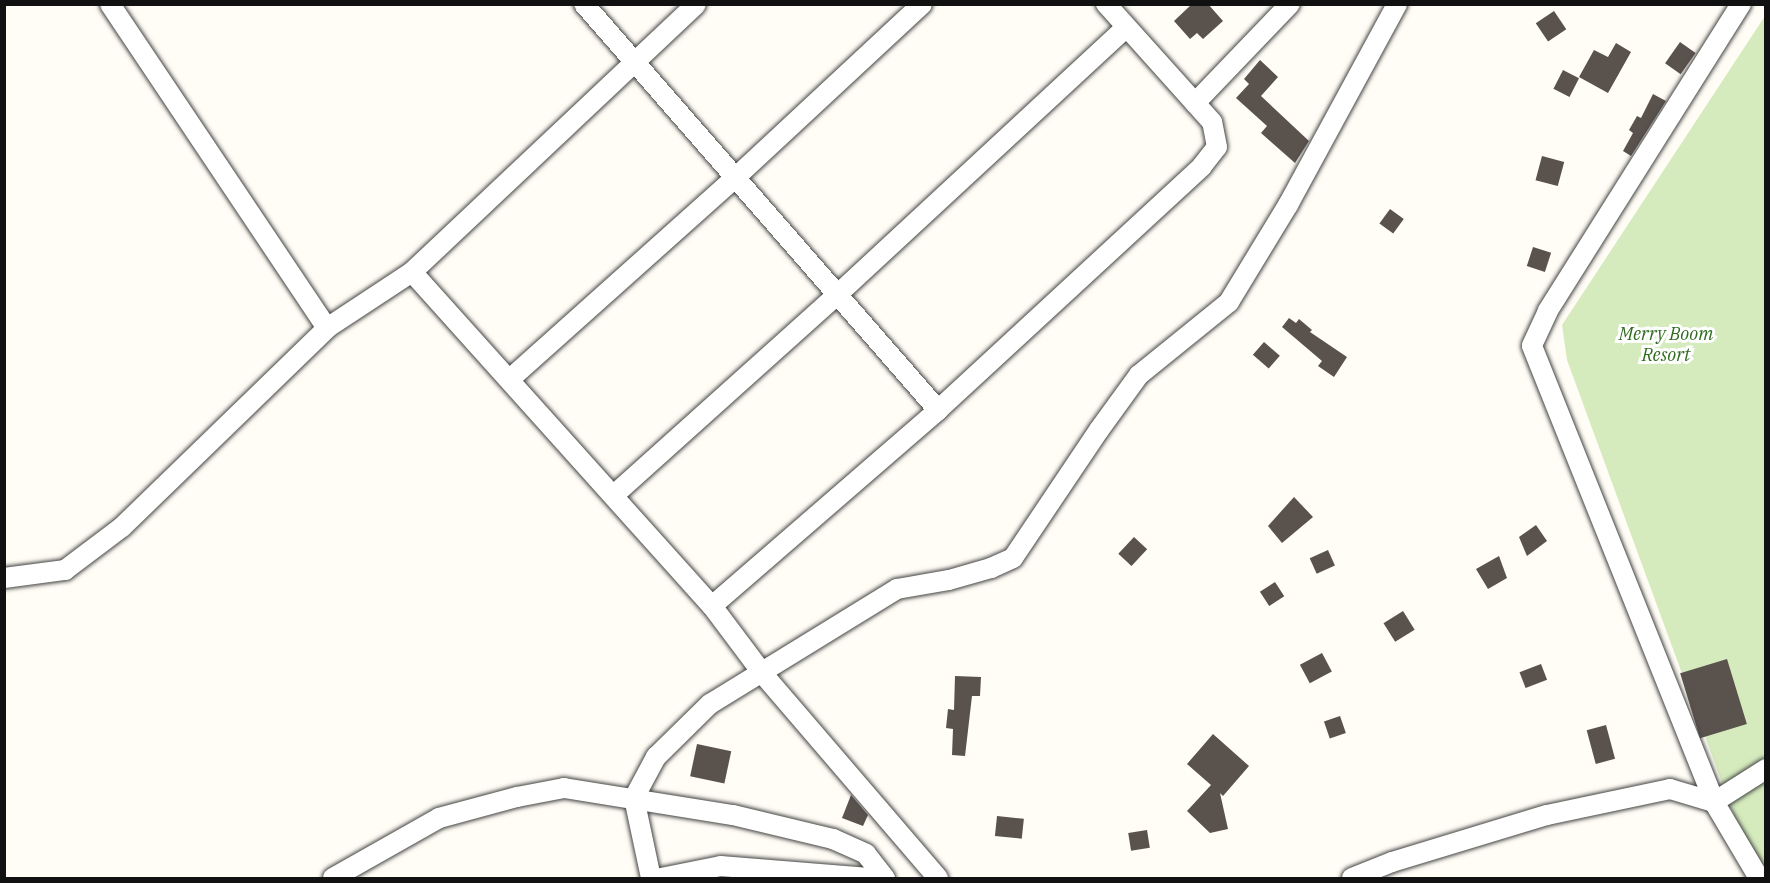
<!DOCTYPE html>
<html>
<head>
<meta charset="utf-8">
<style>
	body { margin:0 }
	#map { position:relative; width:1770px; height:883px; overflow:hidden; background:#fffdf5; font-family:"IBM Plex Serif",serif }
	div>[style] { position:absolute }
	.green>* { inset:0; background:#d5ebbd }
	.building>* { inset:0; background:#5a524d; transform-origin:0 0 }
	.roads { filter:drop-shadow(0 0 2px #444) drop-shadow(0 0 2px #444) }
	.street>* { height:20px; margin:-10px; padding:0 10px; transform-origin:10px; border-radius:10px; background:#fff }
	span { translate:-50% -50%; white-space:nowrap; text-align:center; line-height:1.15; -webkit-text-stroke:6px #fff; paint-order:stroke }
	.park-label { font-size:18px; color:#2f6b1f; font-style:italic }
	.frame { position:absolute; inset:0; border:6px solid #111; pointer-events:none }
</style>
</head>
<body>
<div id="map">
	<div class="green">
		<i style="clip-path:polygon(1765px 16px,1765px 878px,1757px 878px,1567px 360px,1562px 325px)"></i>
	</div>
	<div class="building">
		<i style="clip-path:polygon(1192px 4px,1208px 4px,1223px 21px,1203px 39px,1197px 33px,1190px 39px,1174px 21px)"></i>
		<i style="left:1554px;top:11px;width:22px;height:22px;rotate:56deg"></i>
		<i style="left:1680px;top:42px;width:19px;height:26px;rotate:35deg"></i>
		<i style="clip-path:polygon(1616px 43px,1631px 52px,1608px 93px,1579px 77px,1594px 50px,1608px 57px)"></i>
		<i style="clip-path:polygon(1260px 60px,1278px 77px,1261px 96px,1309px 141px,1295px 163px,1261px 133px,1267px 126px,1236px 98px,1249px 84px,1244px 79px)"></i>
		<i style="left:1563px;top:70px;width:18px;height:21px;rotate:27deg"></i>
		<i style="clip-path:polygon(1653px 94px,1666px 101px,1631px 156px,1623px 151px,1633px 133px,1629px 130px,1637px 116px,1641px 118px)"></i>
		<i style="left:1542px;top:156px;width:23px;height:25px;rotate:15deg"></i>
		<i style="left:1390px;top:209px;width:17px;height:18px;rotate:36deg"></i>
		<i style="left:1533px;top:247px;width:19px;height:20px;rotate:18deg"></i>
		<i style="clip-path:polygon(1289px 318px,1296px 323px,1299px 319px,1312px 330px,1310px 332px,1347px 357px,1334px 377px,1318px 366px,1322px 361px,1282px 327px)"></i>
		<i style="left:1264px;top:342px;width:21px;height:17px;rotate:41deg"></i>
		<i style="clip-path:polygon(1294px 497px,1313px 517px,1282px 543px,1268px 526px)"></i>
		<i style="clip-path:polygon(1536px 525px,1547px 541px,1527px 556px,1519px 537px)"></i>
		<i style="left:1134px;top:537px;width:18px;height:23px;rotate:43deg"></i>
		<i style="left:1328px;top:550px;width:17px;height:20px;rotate:66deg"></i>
		<i style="clip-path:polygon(1499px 556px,1507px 578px,1488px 589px,1476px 569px)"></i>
		<i style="left:1275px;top:582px;width:17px;height:18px;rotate:57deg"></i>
		<i style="left:1403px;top:611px;width:22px;height:23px;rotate:58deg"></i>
		<i style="left:1322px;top:653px;width:21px;height:25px;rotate:62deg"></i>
		<i style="left:1727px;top:659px;width:68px;height:49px;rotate:73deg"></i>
		<i style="left:1541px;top:664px;width:17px;height:23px;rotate:69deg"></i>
		<i style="clip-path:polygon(955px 676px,981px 677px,980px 696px,972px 696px,965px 756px,952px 755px,953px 729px,946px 728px,948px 709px,954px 710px)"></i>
		<i style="left:1340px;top:716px;width:18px;height:17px;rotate:71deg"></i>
		<i style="left:1606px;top:725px;width:35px;height:20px;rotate:75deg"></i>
		<i style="clip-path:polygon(1213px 734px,1249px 766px,1223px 796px,1220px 793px,1228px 829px,1210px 833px,1187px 811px,1211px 785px,1187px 764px)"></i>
		<i style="left:697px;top:744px;width:35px;height:33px;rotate:12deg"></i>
		<i style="clip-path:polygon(851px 795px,868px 815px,863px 826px,842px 818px)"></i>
		<i style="left:997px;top:816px;width:27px;height:20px;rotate:6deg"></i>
		<i style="left:1147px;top:830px;width:18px;height:19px;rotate:81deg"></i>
	</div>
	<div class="roads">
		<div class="street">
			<i style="left:110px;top:4px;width:390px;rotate:56.2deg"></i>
			<i style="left:584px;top:4px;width:539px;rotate:48.91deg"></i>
			<i style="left:1741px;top:4px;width:363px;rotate:122.2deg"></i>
			<i style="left:1548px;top:311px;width:38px;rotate:115deg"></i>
			<i style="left:1532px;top:346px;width:491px;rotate:68.2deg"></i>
			<i style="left:1714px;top:802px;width:62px;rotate:-32.4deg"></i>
			<i style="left:1195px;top:103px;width:137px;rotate:-46.2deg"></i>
			<i style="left:412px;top:272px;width:449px;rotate:48.1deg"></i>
			<i style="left:712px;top:606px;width:85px;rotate:53.1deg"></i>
			<i style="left:763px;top:674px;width:269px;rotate:49.4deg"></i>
			<i style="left:510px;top:379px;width:302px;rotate:-41.8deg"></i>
			<i style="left:735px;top:178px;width:255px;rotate:-42.9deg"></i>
			<i style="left:614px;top:495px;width:300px;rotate:-41.9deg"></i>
			<i style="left:837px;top:295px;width:394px;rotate:-42.8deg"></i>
			<i style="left:4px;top:578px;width:62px;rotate:-7.5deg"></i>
			<i style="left:65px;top:570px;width:71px;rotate:-37deg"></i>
			<i style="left:122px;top:527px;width:286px;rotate:-44.1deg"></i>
			<i style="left:327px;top:328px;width:102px;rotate:-33.4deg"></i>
			<i style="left:412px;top:272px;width:390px;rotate:-43.3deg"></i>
			<i style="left:712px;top:606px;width:299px;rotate:-40.9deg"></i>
			<i style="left:938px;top:410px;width:359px;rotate:-42.7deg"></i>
			<i style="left:1202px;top:166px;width:24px;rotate:-52deg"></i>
			<i style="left:1217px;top:147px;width:25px;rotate:-101deg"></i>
			<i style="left:1212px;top:122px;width:159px;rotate:-131.9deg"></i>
			<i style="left:333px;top:878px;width:122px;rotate:-29.5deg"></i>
			<i style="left:439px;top:818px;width:81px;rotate:-15.1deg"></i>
			<i style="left:517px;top:797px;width:48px;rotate:-10.8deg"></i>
			<i style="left:564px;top:788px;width:171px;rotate:9.1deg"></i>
			<i style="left:733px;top:815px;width:103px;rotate:13.5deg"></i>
			<i style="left:833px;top:839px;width:36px;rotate:24deg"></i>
			<i style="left:866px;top:854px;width:31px;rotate:52deg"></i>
			<i style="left:651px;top:878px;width:82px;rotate:-102deg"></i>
			<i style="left:634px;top:798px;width:47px;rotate:-61.8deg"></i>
			<i style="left:656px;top:757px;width:76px;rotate:-44.5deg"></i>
			<i style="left:710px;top:704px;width:220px;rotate:-31.6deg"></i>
			<i style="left:897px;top:589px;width:53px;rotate:-9.8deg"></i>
			<i style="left:949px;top:580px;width:44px;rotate:-15.9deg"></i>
			<i style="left:991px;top:568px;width:24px;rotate:-24deg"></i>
			<i style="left:1013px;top:558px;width:154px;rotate:-56.1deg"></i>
			<i style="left:1099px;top:430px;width:68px;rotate:-54deg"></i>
			<i style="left:1139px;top:375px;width:116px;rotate:-39deg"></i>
			<i style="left:1229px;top:302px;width:114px;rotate:-58.7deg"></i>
			<i style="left:1288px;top:205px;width:229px;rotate:-61.5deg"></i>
			<i style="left:661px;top:878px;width:61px;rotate:-11.3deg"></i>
			<i style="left:721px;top:866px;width:148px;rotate:4.6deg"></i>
			<i style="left:1352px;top:878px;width:43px;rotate:-21.8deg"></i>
			<i style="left:1392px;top:862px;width:162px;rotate:-16.9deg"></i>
			<i style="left:1547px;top:815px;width:126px;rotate:-11.9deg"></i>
			<i style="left:1670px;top:789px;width:46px;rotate:16.5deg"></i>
			<i style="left:1714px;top:802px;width:88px;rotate:59.4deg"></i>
		</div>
	</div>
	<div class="park-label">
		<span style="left:1666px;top:345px">Merry Boom<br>Resort</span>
	</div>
	<div class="frame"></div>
</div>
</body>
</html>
